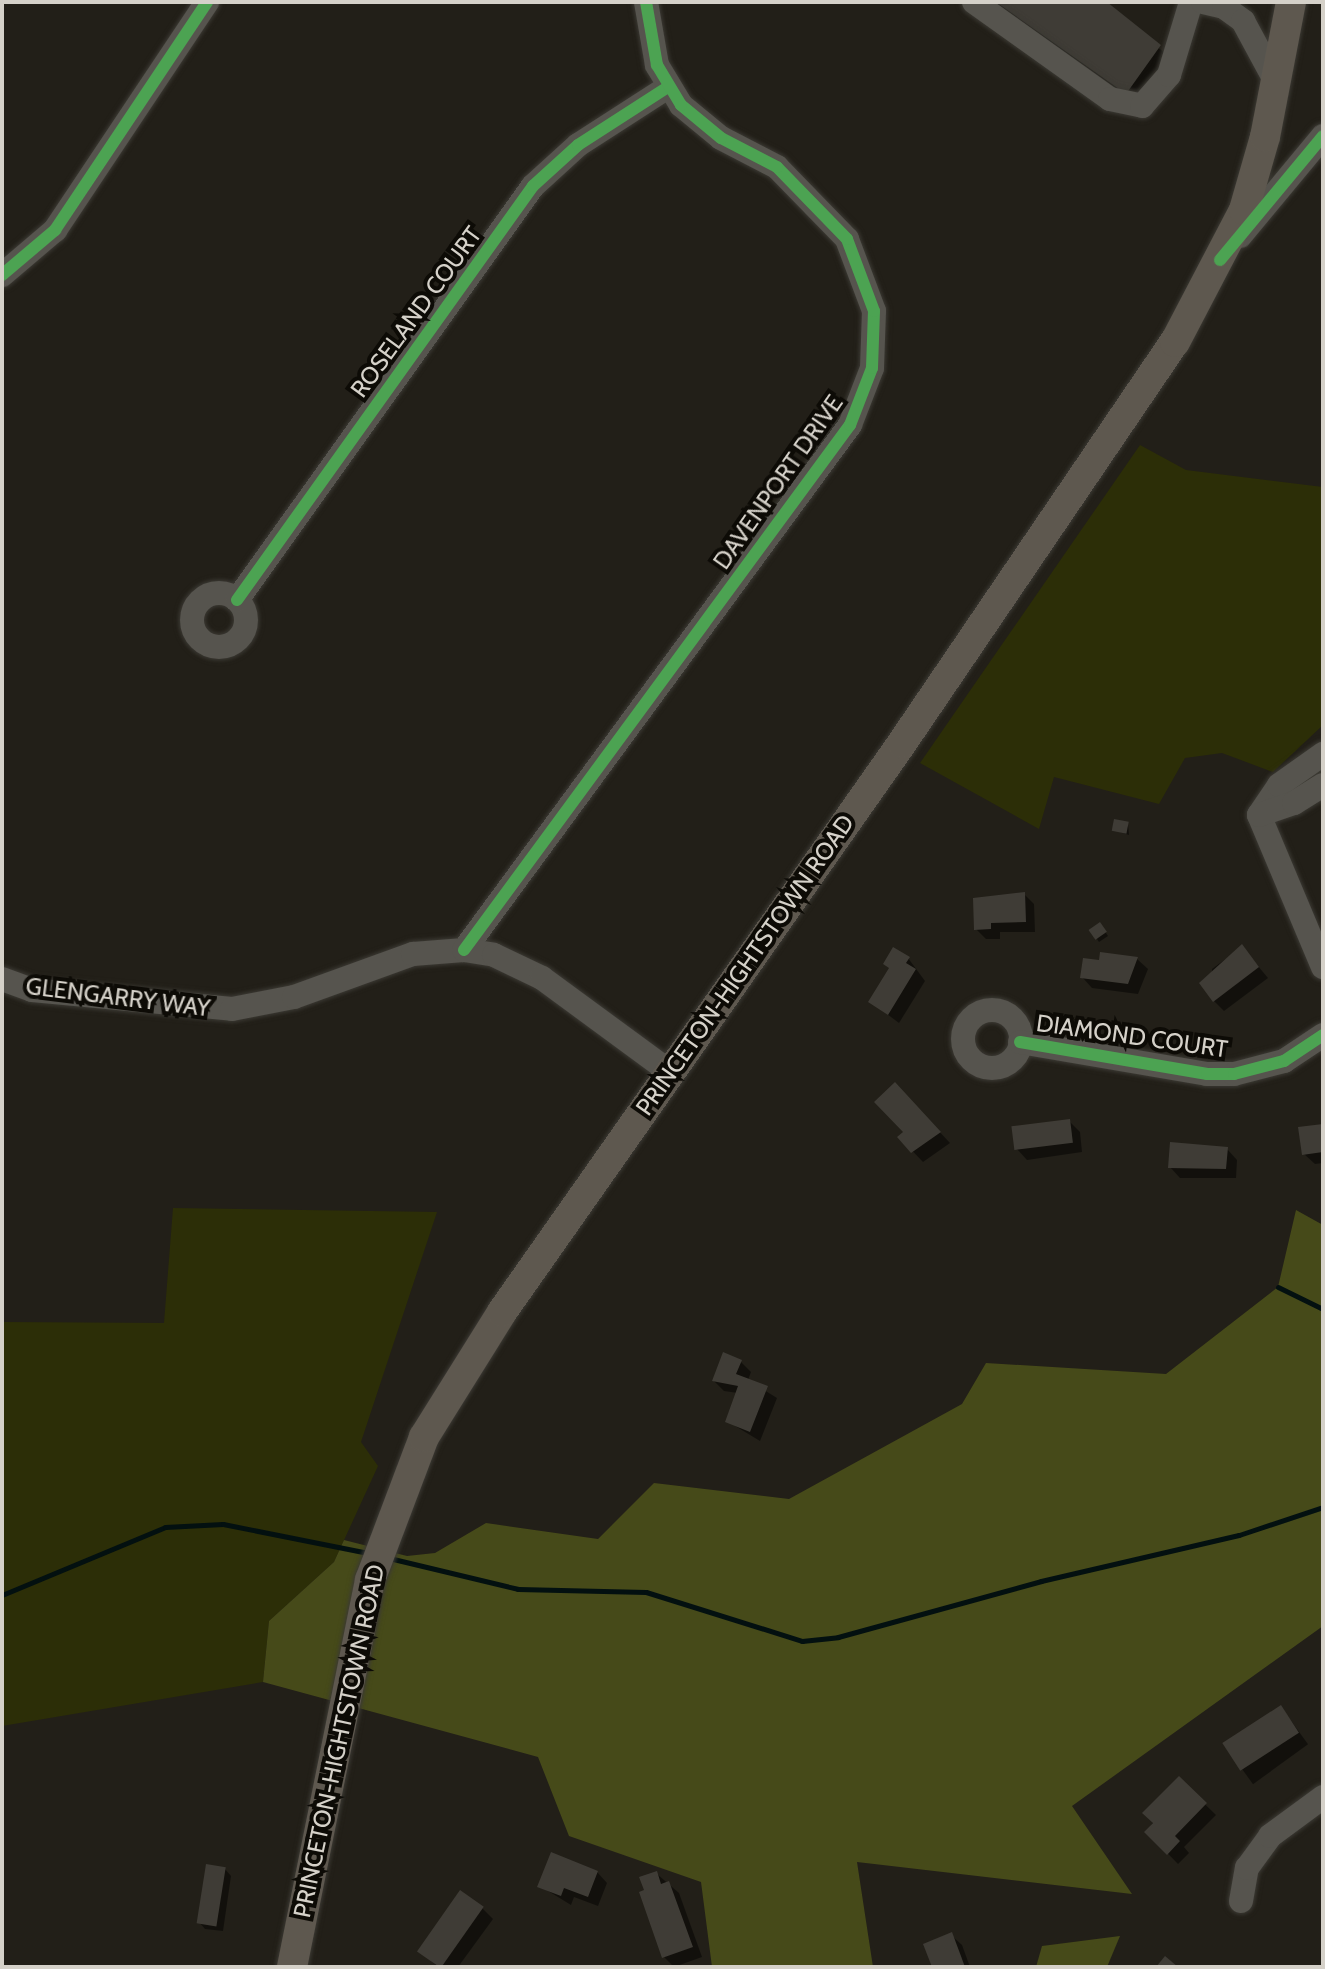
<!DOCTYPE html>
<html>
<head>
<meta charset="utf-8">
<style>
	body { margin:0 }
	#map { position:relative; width:1325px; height:1969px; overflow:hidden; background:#221f18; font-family:Cabin,sans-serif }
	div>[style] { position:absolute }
	.green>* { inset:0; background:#2c2e07 }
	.forest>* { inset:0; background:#464a19 }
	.shadow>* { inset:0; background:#0007; transform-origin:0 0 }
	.stream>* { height:5px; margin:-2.5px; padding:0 2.5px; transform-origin:2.5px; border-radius:2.5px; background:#031010 }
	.building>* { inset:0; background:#3f3c36; transform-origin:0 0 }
	.roads { filter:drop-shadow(0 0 2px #3b3933) drop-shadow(0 0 2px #3b3933) }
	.minor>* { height:24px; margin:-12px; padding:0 12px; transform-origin:12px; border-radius:12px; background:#56544e }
	.minor>.ring { margin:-12px; padding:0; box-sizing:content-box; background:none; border:24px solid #56544e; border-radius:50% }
	.major>* { height:30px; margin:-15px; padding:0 15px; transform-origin:15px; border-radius:15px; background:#5e584f }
	.cycleway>* { height:12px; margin:-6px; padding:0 6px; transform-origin:6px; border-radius:6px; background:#4ca352 }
	span { translate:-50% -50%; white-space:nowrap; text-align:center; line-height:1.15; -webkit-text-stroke:8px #0d0b06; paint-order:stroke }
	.street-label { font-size:24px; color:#d5d1c9 }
	.frame { position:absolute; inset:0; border:4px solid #d5d1c9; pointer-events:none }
</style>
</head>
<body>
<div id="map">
	<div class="green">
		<i style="clip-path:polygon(1140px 445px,1186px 470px,1323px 487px,1323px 725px,1273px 772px,1222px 753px,1185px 758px,1159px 804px,1054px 777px,1039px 829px,920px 763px)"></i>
		<i style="clip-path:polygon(173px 1208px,437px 1212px,361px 1442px,378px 1466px,334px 1562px,269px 1621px,263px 1682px,2px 1726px,2px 1322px,164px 1323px)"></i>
	</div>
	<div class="forest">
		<i style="clip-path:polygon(1296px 1210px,1323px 1225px,1323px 1626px,1072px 1806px,1132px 1894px,857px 1862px,873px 1967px,712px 1967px,701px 1882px,569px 1836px,538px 1757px,263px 1682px,269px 1621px,334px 1562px,344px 1540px,407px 1556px,435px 1553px,486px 1523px,598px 1539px,654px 1483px,789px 1499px,962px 1404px,986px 1363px,1166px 1374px,1278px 1287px)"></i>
		<i style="clip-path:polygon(1120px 1936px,1107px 1967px,1036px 1967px,1042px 1946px)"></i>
	</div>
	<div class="shadow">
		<i style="clip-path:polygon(994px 2px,1101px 2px,1170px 57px,1137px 103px)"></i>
		<i style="clip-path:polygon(1128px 824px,1129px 835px,1114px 830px)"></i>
		<i style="clip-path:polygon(1024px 894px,1034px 904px,1035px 932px,1000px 932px,1000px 939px,986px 939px,976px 929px)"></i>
		<i style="clip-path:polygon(1102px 927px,1108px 936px,1099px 942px,1097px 939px)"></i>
		<i style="clip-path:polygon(1242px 947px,1268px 978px,1224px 1011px,1214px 1001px,1212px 969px)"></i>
		<i style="clip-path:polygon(908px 958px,925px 981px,899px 1023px,871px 1002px)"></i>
		<i style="clip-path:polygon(1137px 959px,1148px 969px,1138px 994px,1092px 988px,1082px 977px,1101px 962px)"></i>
		<i style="clip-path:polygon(905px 1095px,950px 1143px,923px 1162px,900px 1138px,906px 1133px)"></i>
		<i style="clip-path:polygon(1069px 1121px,1080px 1132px,1082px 1152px,1027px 1160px,1017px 1149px)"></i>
		<i style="clip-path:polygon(1323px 1126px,1323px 1163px,1315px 1164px,1304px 1154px)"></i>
		<i style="clip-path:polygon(1227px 1149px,1237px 1160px,1236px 1178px,1180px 1178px,1170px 1167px)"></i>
		<i style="clip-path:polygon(740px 1361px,751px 1372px,748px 1380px,777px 1398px,760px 1441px,727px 1421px,738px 1393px,724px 1391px,714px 1381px)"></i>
		<i style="left:1281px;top:1707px;width:46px;height:68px;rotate:54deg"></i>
		<i style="clip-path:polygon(1179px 1779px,1216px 1815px,1184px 1847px,1189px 1853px,1178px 1864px,1147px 1832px)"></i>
		<i style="clip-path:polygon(225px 1869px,231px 1876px,223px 1931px,205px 1929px,199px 1922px)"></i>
		<i style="clip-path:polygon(597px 1872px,607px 1883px,598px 1906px,574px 1897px,571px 1905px,540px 1886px)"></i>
		<i style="clip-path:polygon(657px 1874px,679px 1893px,702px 1957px,674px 1967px,664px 1957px,646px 1891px)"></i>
		<i style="clip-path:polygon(482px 1908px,493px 1919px,458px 1967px,438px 1967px,420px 1951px)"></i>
		<i style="clip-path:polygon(951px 1935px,962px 1945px,970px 1967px,934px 1967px)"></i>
	</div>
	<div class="stream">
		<i style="left:1278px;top:1287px;width:50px;rotate:26.1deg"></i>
		<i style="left:389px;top:1558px;width:133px;rotate:13.5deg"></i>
		<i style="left:518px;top:1589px;width:128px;rotate:1.3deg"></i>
		<i style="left:646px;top:1592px;width:164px;rotate:17.4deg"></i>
		<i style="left:802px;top:1641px;width:36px;rotate:-6deg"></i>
		<i style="left:838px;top:1637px;width:211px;rotate:-15.4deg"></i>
		<i style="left:1041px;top:1581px;width:203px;rotate:-13.1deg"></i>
		<i style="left:1239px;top:1535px;width:89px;rotate:-18.4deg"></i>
		<i style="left:2px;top:1595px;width:177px;rotate:-22.6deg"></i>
		<i style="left:165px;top:1527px;width:58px;rotate:-3deg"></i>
		<i style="left:223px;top:1524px;width:148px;rotate:11.3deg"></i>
	</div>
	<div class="building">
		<i style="clip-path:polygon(996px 2px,1107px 2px,1161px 45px,1126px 94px)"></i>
		<i style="left:1114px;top:819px;width:15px;height:12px;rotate:11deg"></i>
		<i style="clip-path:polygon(1025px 892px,1026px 922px,991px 923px,991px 929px,974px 930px,973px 898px)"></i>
		<i style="left:1100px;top:922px;width:12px;height:14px;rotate:55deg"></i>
		<i style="clip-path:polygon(1242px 944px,1259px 967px,1213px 1002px,1199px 983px)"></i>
		<i style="clip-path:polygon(893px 947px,910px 957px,906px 963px,916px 969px,888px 1015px,868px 1002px,889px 968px,883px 964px)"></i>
		<i style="clip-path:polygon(1100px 952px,1138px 957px,1128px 984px,1080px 978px,1083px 958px,1099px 960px)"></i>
		<i style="clip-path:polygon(895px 1082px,941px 1132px,911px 1153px,897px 1137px,903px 1132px,874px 1102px)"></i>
		<i style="left:1070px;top:1119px;width:24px;height:59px;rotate:83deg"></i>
		<i style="clip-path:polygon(1323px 1124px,1323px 1152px,1302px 1155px,1298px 1127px)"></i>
		<i style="clip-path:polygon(1170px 1142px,1228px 1147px,1226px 1169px,1168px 1168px)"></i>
		<i style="clip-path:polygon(723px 1352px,742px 1360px,736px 1374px,768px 1386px,750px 1432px,725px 1422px,738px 1386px,712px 1381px)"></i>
		<i style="left:1281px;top:1705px;width:33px;height:70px;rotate:57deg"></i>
		<i style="clip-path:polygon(1179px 1776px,1207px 1803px,1175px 1836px,1180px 1841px,1167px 1855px,1144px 1832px,1153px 1823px,1142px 1813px)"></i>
		<i style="clip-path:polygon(551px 1852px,598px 1871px,588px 1897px,564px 1888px,561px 1896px,537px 1887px)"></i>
		<i style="left:206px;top:1864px;width:20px;height:60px;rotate:9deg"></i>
		<i style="clip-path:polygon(657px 1871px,661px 1884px,669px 1881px,693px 1947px,662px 1958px,639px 1892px,644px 1890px,639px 1877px)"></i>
		<i style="left:460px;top:1890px;width:29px;height:75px;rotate:35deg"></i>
		<i style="clip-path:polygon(952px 1932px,965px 1967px,932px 1967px,923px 1944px)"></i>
		<i style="clip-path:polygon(1165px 1956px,1178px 1967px,1156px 1967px)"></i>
	</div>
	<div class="roads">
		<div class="minor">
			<i style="left:974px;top:2px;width:167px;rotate:35.5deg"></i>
			<i style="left:1110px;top:99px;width:33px;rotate:12deg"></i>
			<i style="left:1142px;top:106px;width:41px;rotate:-48.9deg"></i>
			<i style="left:1169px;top:75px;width:76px;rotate:-73.2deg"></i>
			<i style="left:1203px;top:2px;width:22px;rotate:13deg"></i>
			<i style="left:1224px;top:7px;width:24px;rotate:36deg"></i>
			<i style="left:1243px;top:21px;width:69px;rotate:61.6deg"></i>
			<i style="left:1240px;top:236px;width:130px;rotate:-50.3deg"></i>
			<i style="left:2px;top:275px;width:70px;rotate:-40.3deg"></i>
			<i style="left:55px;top:230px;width:274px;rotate:-56.3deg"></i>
			<i class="ring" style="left:192px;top:593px;width:30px;height:30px"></i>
			<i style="left:237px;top:600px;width:509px;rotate:-54.44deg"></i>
			<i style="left:533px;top:186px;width:61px;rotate:-42.3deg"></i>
			<i style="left:578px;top:145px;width:107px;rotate:-32.8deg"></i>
			<i style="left:1259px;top:815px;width:165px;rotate:67.2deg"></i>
			<i style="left:1259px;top:815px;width:36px;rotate:-56deg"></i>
			<i style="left:1279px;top:785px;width:54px;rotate:-35.2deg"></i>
			<i style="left:1259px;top:815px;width:37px;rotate:-19deg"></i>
			<i style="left:1294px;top:803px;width:34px;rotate:-32deg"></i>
			<i style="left:464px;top:950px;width:652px;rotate:-53.68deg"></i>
			<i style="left:850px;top:425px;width:61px;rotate:-68.9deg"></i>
			<i style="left:872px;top:368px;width:57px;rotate:-88deg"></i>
			<i style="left:874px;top:311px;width:77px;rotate:-110.6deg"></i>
			<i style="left:847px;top:239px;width:100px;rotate:-134.2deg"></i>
			<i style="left:777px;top:167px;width:63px;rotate:-152.6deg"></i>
			<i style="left:721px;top:138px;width:52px;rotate:-140.5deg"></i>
			<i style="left:681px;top:105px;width:47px;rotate:-121deg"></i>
			<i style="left:657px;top:65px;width:64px;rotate:-99.9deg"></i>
			<i style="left:2px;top:979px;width:32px;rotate:20deg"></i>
			<i style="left:32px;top:990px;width:201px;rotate:5.4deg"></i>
			<i style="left:232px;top:1009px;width:63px;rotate:-11deg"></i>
			<i style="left:294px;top:997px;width:127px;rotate:-19.9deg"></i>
			<i style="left:413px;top:954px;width:51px;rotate:-4.5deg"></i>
			<i style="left:464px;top:950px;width:30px;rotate:9deg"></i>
			<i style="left:494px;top:955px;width:53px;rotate:25.6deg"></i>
			<i style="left:542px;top:978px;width:159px;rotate:36.3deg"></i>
			<i class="ring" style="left:963px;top:1010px;width:34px;height:34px"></i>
			<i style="left:1020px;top:1042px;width:190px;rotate:9.7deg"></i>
			<i style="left:1207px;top:1074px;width:27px"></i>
			<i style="left:1234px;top:1074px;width:52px;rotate:-14.6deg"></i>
			<i style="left:1284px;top:1061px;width:47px;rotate:-33.7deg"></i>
			<i style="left:1241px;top:1901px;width:34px;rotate:-80deg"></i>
			<i style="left:1247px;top:1868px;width:39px;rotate:-54deg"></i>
			<i style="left:1270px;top:1836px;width:66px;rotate:-36.3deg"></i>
		</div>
		<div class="major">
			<i style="left:292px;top:1967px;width:395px;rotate:-78.6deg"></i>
			<i style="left:370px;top:1580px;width:153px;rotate:-69.3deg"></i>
			<i style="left:424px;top:1437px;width:147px;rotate:-58deg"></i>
			<i style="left:502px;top:1312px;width:696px;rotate:-54.89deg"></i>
			<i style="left:902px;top:743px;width:485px;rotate:-55.8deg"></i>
			<i style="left:1175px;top:342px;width:149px;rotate:-62.4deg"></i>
			<i style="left:1244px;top:210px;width:76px;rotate:-74deg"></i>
			<i style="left:1265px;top:137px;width:137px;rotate:-79.1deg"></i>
		</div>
	</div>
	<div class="cycleway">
		<i style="left:1220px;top:260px;width:161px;rotate:-50.3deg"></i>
		<i style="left:2px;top:275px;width:70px;rotate:-40.3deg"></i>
		<i style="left:55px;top:230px;width:274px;rotate:-56.3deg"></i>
		<i style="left:237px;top:600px;width:509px;rotate:-54.44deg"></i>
		<i style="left:533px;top:186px;width:61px;rotate:-42.3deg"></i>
		<i style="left:578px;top:145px;width:107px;rotate:-32.8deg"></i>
		<i style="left:464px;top:950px;width:652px;rotate:-53.68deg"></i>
		<i style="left:850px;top:425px;width:61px;rotate:-68.9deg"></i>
		<i style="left:872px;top:368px;width:57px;rotate:-88deg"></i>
		<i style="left:874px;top:311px;width:77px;rotate:-110.6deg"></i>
		<i style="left:847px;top:239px;width:100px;rotate:-134.2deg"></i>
		<i style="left:777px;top:167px;width:63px;rotate:-152.6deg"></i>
		<i style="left:721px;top:138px;width:52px;rotate:-140.5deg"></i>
		<i style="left:681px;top:105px;width:47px;rotate:-121deg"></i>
		<i style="left:657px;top:65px;width:64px;rotate:-99.9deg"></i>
		<i style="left:1020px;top:1042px;width:190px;rotate:9.7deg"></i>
		<i style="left:1207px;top:1074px;width:27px"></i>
		<i style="left:1234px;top:1074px;width:52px;rotate:-14.6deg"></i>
		<i style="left:1284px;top:1061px;width:47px;rotate:-33.7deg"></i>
	</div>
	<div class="street-label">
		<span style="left:416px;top:312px;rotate:-54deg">ROSELAND COURT</span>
		<span style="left:778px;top:482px;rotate:-55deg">DAVENPORT DRIVE</span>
		<span style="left:745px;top:965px;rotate:-55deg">PRINCETON-HIGHTSTOWN ROAD</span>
		<span style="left:118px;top:997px;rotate:7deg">GLENGARRY WAY</span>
		<span style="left:1132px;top:1036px;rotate:8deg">DIAMOND COURT</span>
		<span style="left:339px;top:1741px;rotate:-78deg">PRINCETON-HIGHTSTOWN ROAD</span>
	</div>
	<div class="frame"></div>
</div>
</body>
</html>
